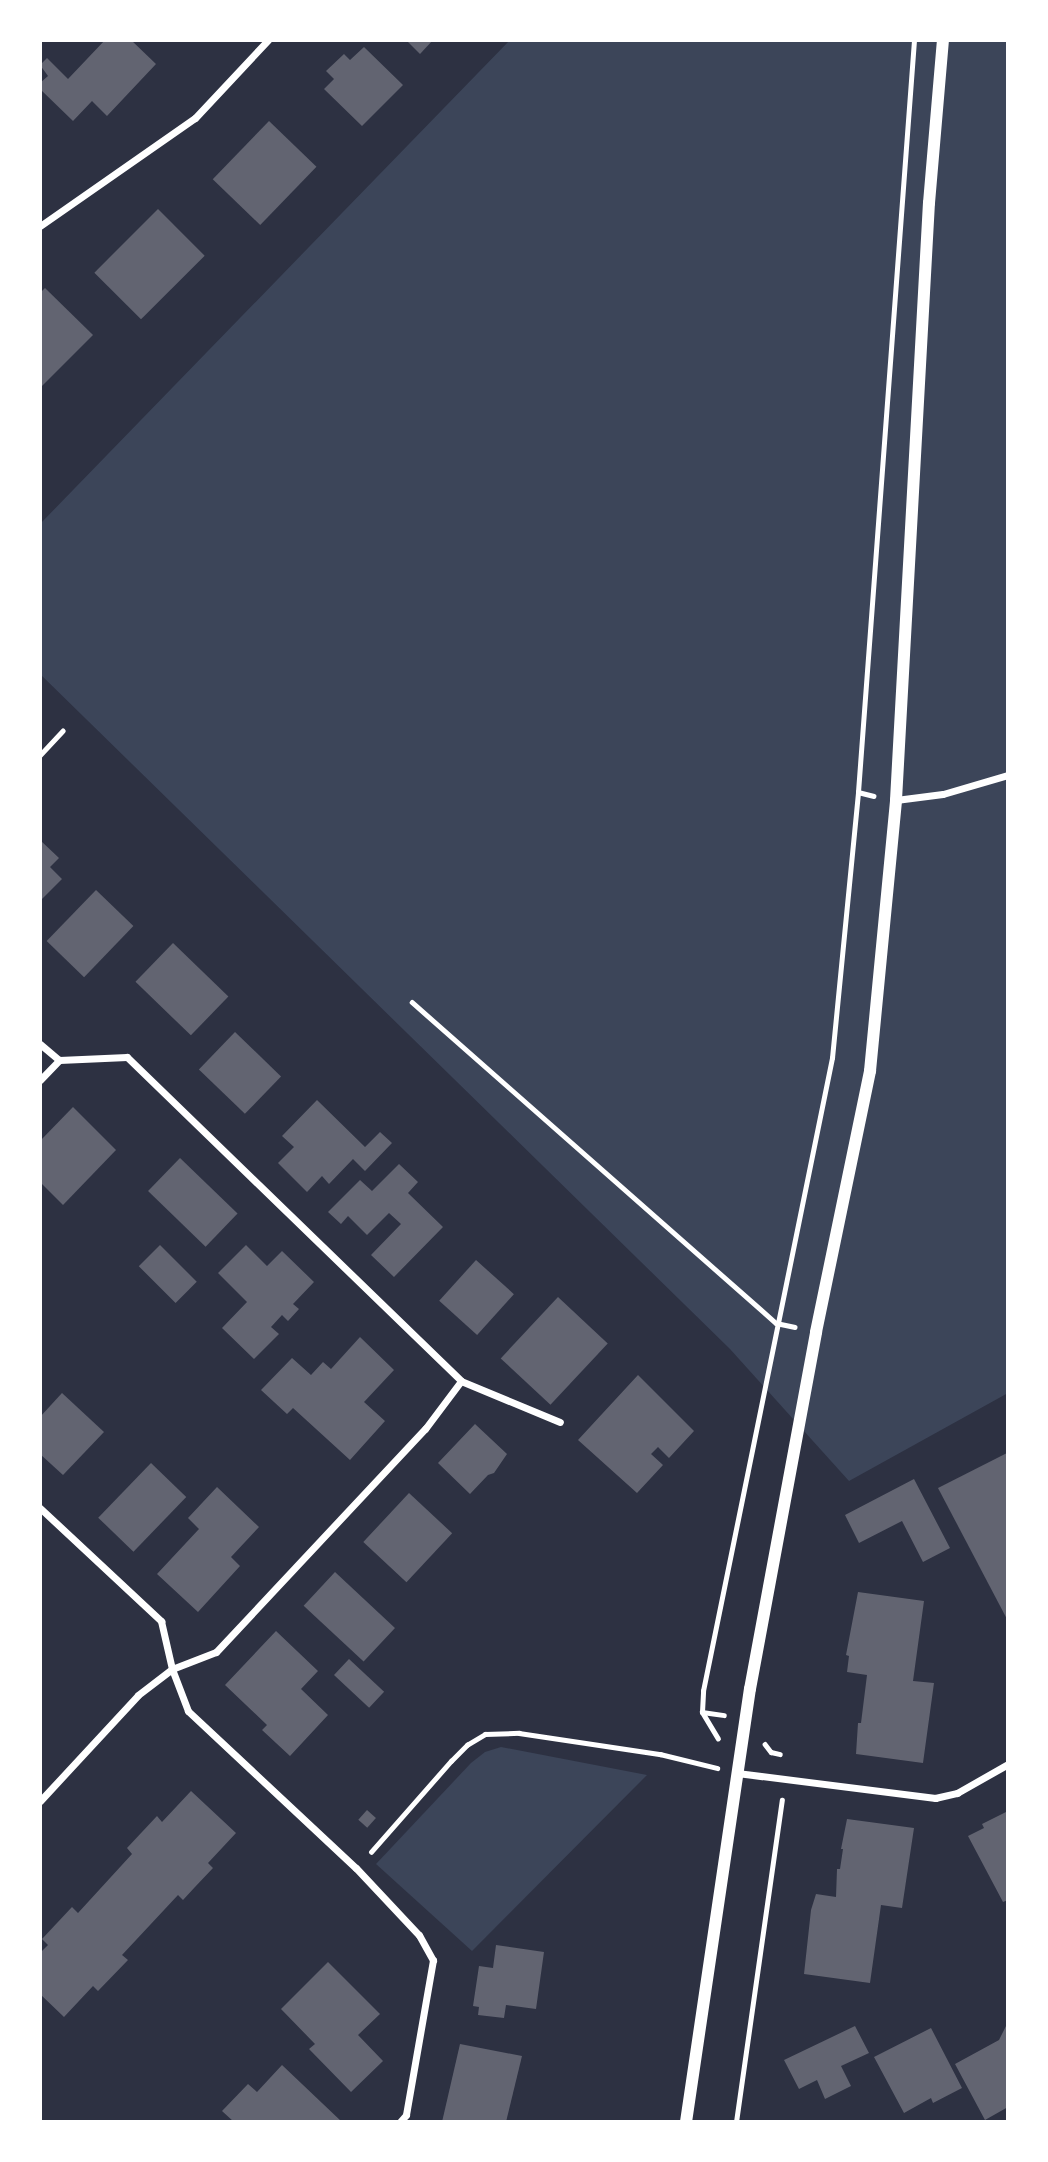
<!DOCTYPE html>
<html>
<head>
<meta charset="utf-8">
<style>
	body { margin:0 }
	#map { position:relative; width:1048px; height:2162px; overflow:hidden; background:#2d3142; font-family:"PT Serif",serif }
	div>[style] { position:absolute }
	.green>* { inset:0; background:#3c4559 }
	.building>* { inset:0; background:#626471; transform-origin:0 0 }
	.path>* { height:4.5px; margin:-2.25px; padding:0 2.25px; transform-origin:2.25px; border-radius:2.25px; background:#fff }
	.minor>* { height:7px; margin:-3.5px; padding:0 3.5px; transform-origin:3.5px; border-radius:3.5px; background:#fff }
	.tertiary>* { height:12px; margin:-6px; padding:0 6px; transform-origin:6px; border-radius:6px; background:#fff }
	span { translate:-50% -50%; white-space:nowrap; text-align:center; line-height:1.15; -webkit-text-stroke:7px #fff; paint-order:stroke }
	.frame { position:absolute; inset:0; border:42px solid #fff; pointer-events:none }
</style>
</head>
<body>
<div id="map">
	<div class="green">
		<i style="clip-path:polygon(510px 40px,1008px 40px,1008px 1393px,849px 1481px,730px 1349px,40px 674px,40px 524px)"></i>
		<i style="clip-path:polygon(501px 1747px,647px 1775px,472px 1951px,376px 1864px,471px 1763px,485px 1752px)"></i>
	</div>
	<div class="building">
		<i style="clip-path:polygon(105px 40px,131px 40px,156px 64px,107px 116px,92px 101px,73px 121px,40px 89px,40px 83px,48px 76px,40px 65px,47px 58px,68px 79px)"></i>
		<i style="clip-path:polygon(406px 40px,433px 40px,420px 54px)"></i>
		<i style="clip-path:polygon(364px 47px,403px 85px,362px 126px,324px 89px,334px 79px,326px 71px,344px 54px,350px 60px)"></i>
		<i style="left:269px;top:121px;width:66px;height:81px;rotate:44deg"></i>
		<i style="left:158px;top:209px;width:66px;height:90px;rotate:45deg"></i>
		<i style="clip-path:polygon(45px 288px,93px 335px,40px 388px,40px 293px)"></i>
		<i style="clip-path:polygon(40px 840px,59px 858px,50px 867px,62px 879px,40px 901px)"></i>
		<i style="left:96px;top:890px;width:52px;height:71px;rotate:44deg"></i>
		<i style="left:173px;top:943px;width:77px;height:54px;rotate:44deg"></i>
		<i style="left:235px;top:1032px;width:64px;height:52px;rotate:44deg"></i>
		<i style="clip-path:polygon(317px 1100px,365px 1147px,380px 1132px,392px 1143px,365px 1171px,353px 1159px,329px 1184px,322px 1176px,307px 1192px,278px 1163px,294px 1147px,282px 1136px)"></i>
		<i style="clip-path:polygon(73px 1107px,116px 1150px,63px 1205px,40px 1182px,40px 1141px)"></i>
		<i style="left:180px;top:1158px;width:80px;height:46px;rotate:44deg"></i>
		<i style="clip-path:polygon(399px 1164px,418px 1182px,408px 1193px,443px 1227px,394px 1277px,371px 1255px,401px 1224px,389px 1213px,367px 1235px,348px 1216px,341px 1224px,328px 1212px,360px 1180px,372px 1191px)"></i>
		<i style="left:160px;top:1245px;width:52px;height:30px;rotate:45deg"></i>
		<i style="clip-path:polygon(246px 1245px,267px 1266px,282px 1251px,314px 1282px,293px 1304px,299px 1309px,288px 1321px,282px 1315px,271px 1327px,279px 1334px,254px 1359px,222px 1328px,247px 1302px,218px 1273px)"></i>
		<i style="left:476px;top:1260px;width:51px;height:55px;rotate:42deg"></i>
		<i style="left:558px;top:1297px;width:68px;height:84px;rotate:43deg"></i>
		<i style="clip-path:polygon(360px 1337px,394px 1370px,364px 1402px,385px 1421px,350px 1460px,293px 1408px,287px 1414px,261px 1390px,292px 1358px,311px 1375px,323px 1362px,331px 1369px)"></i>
		<i style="clip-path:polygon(638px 1375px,694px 1431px,669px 1458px,658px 1447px,651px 1454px,663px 1465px,637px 1493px,578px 1440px)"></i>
		<i style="clip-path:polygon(62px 1393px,104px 1432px,63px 1475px,40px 1454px,40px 1417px)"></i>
		<i style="clip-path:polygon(475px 1424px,507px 1454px,494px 1473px,488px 1475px,470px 1494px,438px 1463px)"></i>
		<i style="clip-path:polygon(1007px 1453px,1008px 1455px,1008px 1621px,938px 1488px)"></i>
		<i style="left:151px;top:1463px;width:49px;height:76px;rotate:44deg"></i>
		<i style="clip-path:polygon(914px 1479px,950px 1548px,923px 1562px,902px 1521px,859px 1543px,845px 1515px)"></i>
		<i style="clip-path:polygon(217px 1487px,259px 1527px,231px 1557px,240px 1566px,198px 1612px,157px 1574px,199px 1529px,188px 1518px)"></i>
		<i style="left:409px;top:1493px;width:59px;height:67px;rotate:43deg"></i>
		<i style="left:335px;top:1572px;width:82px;height:46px;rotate:43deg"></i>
		<i style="clip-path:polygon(858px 1592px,924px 1601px,913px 1681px,934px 1683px,923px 1763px,856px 1754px,858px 1723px,861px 1723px,867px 1675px,847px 1672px,849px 1656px,846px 1655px)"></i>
		<i style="clip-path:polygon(276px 1631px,318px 1671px,301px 1689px,328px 1715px,290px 1756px,262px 1730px,267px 1725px,225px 1685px)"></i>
		<i style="left:349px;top:1659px;width:48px;height:22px;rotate:43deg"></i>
		<i style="clip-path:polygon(191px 1791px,236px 1833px,208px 1863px,213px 1868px,195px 1887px,183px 1900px,178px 1895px,122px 1955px,128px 1960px,98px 1991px,93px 1986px,64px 2017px,40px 1994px,40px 1953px,48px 1945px,42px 1939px,72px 1907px,78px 1913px,132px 1854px,127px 1848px,157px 1816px,162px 1822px)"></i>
		<i style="left:367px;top:1810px;width:12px;height:13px;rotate:42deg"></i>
		<i style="clip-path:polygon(1008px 1811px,1008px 1900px,1003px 1902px,968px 1836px,984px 1828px,982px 1824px)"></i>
		<i style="clip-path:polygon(847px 1819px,914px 1828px,902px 1908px,881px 1905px,870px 1983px,804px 1974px,811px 1910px,816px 1894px,836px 1897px,837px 1869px,840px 1869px,843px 1849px,841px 1849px)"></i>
		<i style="clip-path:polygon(496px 1945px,544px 1952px,536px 2009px,506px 2005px,504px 2018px,478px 2015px,479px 2007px,473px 2006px,479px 1966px,493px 1968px)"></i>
		<i style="clip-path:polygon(328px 1962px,380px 2014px,358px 2035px,383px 2061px,351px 2092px,309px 2049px,315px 2044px,281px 2009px)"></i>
		<i style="clip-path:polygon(855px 2026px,869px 2053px,841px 2066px,851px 2086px,825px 2099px,817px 2080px,799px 2089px,784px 2060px)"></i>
		<i style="clip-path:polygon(1006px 2026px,1008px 2107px,985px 2120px,955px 2064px,999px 2040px)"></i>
		<i style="clip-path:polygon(931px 2028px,962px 2088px,933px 2103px,931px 2098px,904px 2113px,874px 2057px)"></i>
		<i style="clip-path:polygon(460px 2044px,522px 2056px,506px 2122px,442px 2122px)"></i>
		<i style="clip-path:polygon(282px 2065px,342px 2122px,234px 2122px,222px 2111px,248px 2084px,257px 2092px)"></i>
	</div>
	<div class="path">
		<i style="left:40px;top:755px;width:33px;rotate:-47deg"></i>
		<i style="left:858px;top:792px;width:16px;rotate:14deg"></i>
		<i style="left:412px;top:1002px;width:485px;rotate:41.4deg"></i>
		<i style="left:776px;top:1323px;width:19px;rotate:12deg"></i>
		<i style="left:702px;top:1712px;width:22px;rotate:8deg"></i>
		<i style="left:718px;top:1739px;width:31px;rotate:-121deg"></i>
		<i style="left:702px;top:1712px;width:21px;rotate:-87deg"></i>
		<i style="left:703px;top:1691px;width:646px;rotate:-78.48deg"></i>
		<i style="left:832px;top:1058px;width:267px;rotate:-84.4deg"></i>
		<i style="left:858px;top:792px;width:754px;rotate:-85.74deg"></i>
		<i style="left:765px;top:1744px;width:10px;rotate:53deg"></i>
		<i style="left:771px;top:1752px;width:9px;rotate:13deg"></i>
		<i style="left:371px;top:1852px;width:121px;rotate:-48.7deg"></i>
		<i style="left:451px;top:1761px;width:23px;rotate:-45deg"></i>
		<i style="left:467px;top:1745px;width:21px;rotate:-31deg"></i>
		<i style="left:485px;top:1734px;width:34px;rotate:-2deg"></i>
		<i style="left:519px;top:1733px;width:143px;rotate:8.5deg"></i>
		<i style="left:660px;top:1754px;width:59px;rotate:13.8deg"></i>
		<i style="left:736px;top:2122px;width:325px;rotate:-81.9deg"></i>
	</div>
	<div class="minor">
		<i style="left:40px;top:226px;width:189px;rotate:-34.9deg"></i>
		<i style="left:195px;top:118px;width:107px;rotate:-46.9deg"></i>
		<i style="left:896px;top:800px;width:47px;rotate:-7.3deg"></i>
		<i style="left:943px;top:794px;width:68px;rotate:-16.3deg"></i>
		<i style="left:40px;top:1044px;width:25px;rotate:40deg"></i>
		<i style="left:59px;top:1060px;width:68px;rotate:-2.5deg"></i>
		<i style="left:127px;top:1057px;width:465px;rotate:44.1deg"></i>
		<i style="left:461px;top:1381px;width:107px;rotate:22.5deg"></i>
		<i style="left:40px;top:1080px;width:28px;rotate:-46deg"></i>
		<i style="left:40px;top:1508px;width:166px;rotate:43deg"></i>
		<i style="left:161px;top:1621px;width:49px;rotate:77.1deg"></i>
		<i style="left:172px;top:1669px;width:45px;rotate:69.1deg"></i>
		<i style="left:188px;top:1711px;width:230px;rotate:43.1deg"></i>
		<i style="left:356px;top:1868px;width:92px;rotate:46.8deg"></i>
		<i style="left:419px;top:1935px;width:29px;rotate:61deg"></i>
		<i style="left:433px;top:1960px;width:157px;rotate:99.9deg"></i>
		<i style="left:406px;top:2115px;width:9px;rotate:131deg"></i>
		<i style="left:737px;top:1773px;width:200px;rotate:7.2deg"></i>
		<i style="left:935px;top:1798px;width:23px;rotate:-13deg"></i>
		<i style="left:957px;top:1793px;width:59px;rotate:-29.6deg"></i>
		<i style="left:40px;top:1801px;width:144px;rotate:-47.2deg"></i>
		<i style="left:138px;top:1695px;width:43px;rotate:-37.4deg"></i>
		<i style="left:172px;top:1669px;width:47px;rotate:-21.1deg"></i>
		<i style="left:216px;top:1652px;width:306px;rotate:-46.9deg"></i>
		<i style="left:425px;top:1429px;width:60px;rotate:-53.1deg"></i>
	</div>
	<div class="tertiary">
		<i style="left:686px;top:2122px;width:438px;rotate:-81.6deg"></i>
		<i style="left:750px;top:1689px;width:363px;rotate:-79.5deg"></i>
		<i style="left:816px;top:1332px;width:267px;rotate:-78.3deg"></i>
		<i style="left:870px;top:1071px;width:272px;rotate:-84.5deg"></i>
		<i style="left:896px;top:800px;width:598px;rotate:-86.84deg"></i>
		<i style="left:929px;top:203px;width:164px;rotate:-85.1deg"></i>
	</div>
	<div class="frame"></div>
</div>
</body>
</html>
